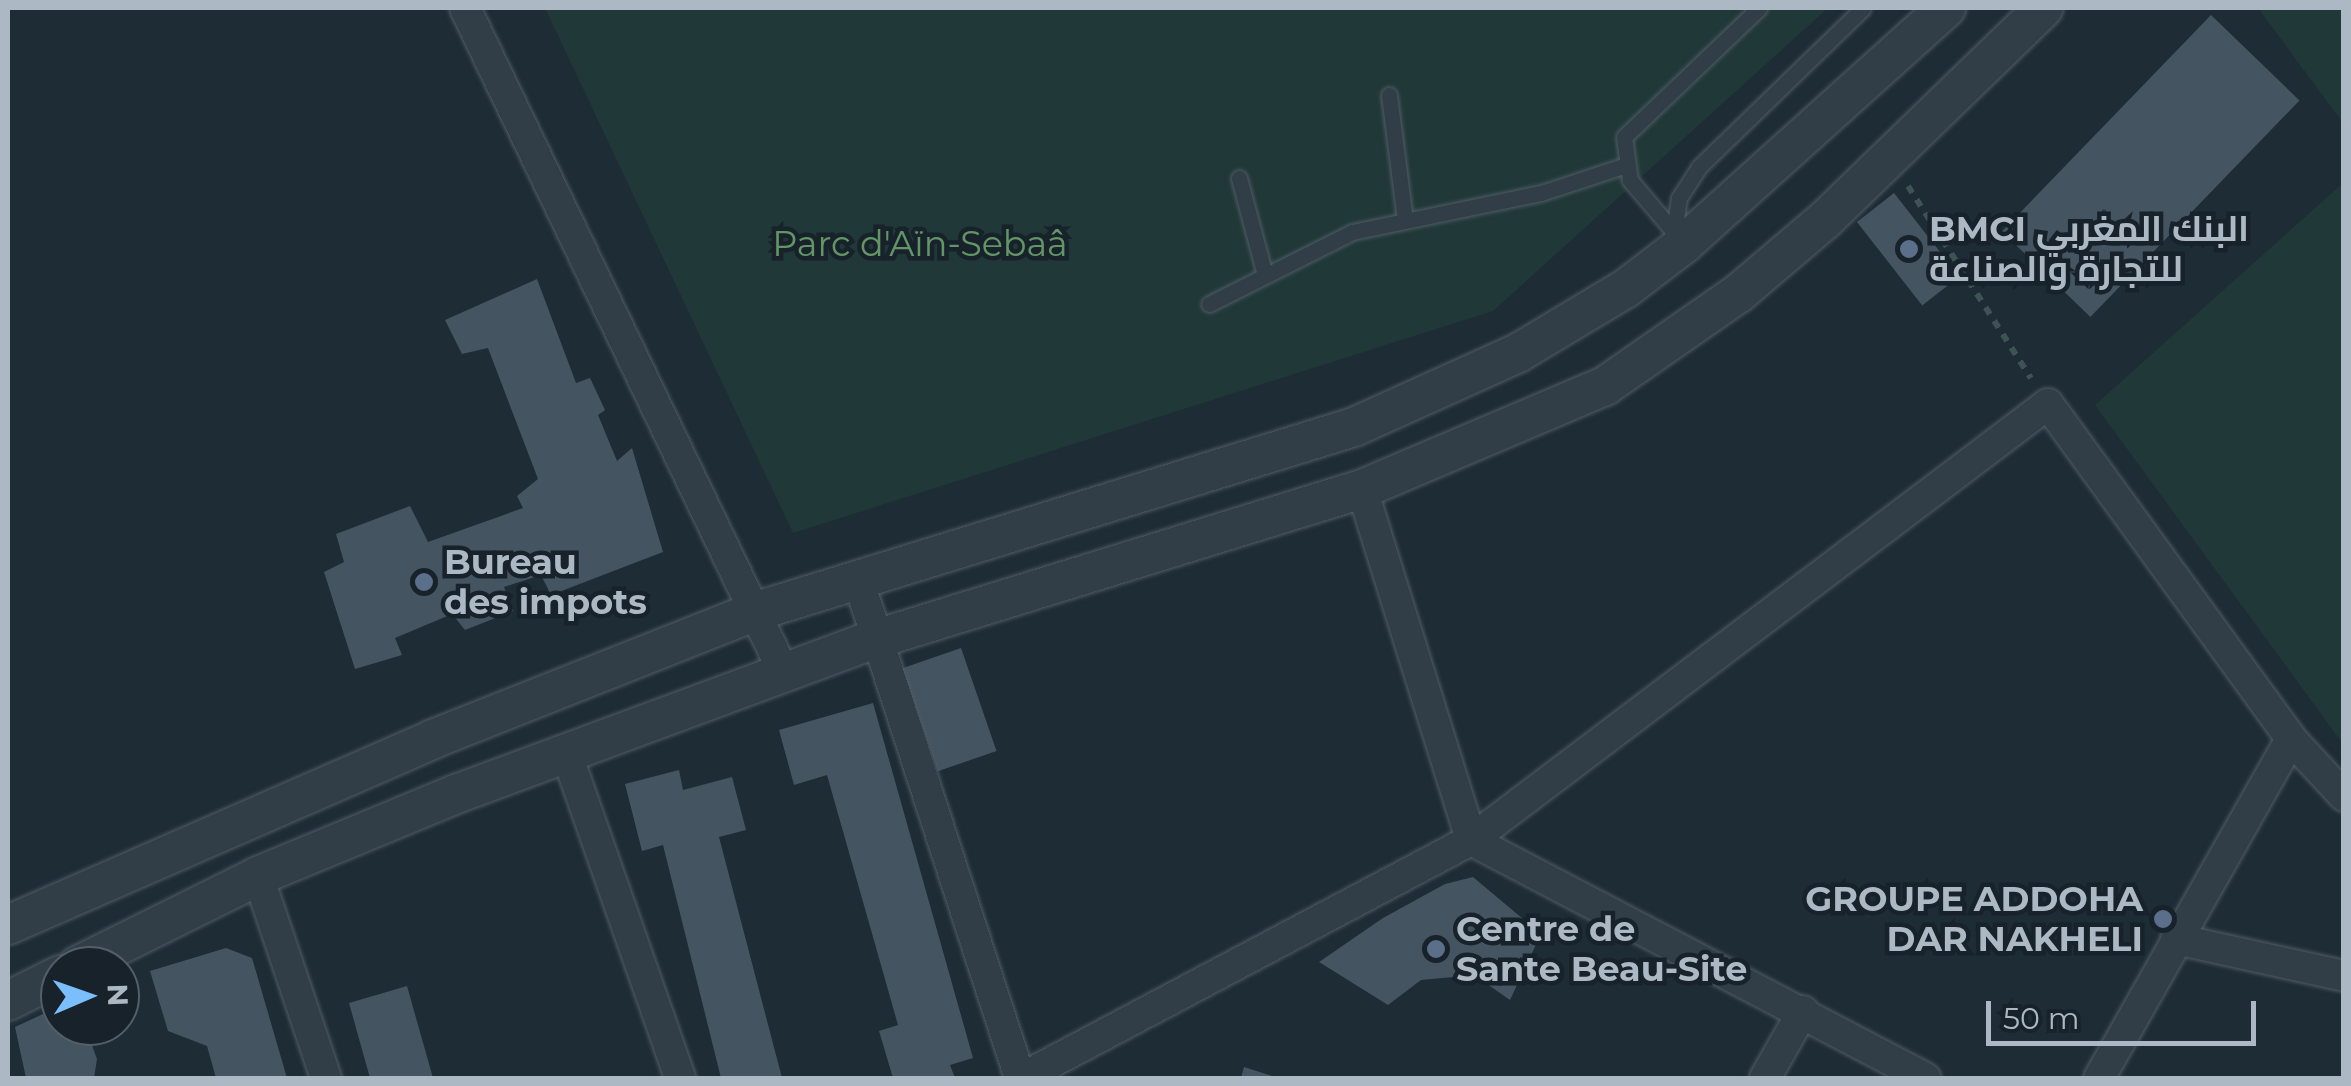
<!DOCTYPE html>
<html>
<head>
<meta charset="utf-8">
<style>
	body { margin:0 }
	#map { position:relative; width:2351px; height:1086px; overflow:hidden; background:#1e2c36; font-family:Montserrat,Cairo,sans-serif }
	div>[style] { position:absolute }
	.green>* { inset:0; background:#203837 }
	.building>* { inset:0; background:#445461; transform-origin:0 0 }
	.path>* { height:6px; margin-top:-3px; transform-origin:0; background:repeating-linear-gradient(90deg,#3e5454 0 8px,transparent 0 16px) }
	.roads { filter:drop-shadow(0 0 2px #4f5c65) drop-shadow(0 0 2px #4f5c65) }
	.service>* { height:15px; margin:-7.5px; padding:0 7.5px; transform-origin:7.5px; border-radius:7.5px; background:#323e47 }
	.minor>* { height:30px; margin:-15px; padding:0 15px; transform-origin:15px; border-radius:15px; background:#323e47 }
	.tertiary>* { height:38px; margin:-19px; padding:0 19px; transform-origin:19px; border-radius:19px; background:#323e47 }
	.dots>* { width:28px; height:28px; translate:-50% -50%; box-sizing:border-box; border:5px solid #18222b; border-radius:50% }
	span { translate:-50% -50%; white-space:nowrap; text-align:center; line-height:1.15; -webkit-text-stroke:9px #18222b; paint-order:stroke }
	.poi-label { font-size:35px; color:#acb9c4; font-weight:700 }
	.left { translate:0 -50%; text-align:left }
	.right { translate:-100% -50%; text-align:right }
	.park-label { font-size:35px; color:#639567 }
	.frame { position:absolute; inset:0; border:10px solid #acb9c4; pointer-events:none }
	.north { position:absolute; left:40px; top:946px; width:100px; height:100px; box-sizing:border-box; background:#18222b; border:2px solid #535e68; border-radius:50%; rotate:88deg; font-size:28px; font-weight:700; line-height:40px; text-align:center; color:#acb9c4 }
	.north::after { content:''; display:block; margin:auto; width:35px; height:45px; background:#7abefb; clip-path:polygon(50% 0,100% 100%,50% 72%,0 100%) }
	.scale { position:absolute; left:1986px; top:1001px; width:270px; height:45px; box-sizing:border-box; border:5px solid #acb9c4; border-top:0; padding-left:12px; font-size:30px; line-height:35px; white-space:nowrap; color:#acb9c4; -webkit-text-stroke:8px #18222b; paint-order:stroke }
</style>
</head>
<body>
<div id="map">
	<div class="green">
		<i style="clip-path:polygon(545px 8px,1828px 8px,1493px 311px,793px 533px)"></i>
		<i style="clip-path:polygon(2258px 8px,2343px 8px,2343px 123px)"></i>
		<i style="clip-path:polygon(2343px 183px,2343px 744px,2095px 405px)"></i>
	</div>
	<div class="building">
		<i style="left:2211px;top:15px;width:123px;height:301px;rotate:44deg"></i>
		<i style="left:1894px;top:193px;width:106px;height:47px;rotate:52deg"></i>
		<i style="clip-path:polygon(537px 279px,576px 383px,590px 378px,605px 410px,598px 415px,617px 461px,632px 448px,663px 552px,551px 595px,541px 575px,504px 587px,513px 611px,465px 630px,452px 614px,395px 638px,402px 655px,355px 669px,324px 572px,344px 562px,336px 534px,410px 506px,428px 542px,523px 508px,517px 496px,538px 479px,488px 348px,462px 354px,445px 320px)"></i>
		<i style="left:961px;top:648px;width:109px;height:62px;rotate:71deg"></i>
		<i style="clip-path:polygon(873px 703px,973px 1058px,950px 1065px,955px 1078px,893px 1078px,879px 1031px,898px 1025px,827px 775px,794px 785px,779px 730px)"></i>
		<i style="clip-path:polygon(679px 770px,683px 790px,732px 777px,746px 830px,719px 837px,782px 1078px,721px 1078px,663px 845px,642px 851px,625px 784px)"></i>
		<i style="clip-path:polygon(1473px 877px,1541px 934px,1510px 1000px,1474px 975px,1421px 980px,1388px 1005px,1319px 962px,1383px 918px,1445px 884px)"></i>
		<i style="clip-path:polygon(226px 948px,252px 958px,287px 1078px,216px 1078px,207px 1046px,168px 1031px,150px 971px)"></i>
		<i style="clip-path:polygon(407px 986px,433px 1078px,370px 1078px,349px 1003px)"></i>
		<i style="clip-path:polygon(60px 1006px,60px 1026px,85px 1026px,97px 1059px,94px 1078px,26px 1078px,15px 1027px)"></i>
		<i style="clip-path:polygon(1244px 1067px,1278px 1078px,1241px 1078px)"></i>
	</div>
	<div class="path">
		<i style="left:1908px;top:186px;width:228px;rotate:57.4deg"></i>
	</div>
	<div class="roads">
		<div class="service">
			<i style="left:1389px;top:95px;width:126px;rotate:82.7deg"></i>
			<i style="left:1239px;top:178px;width:100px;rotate:75deg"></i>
			<i style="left:1674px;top:233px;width:35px;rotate:-82deg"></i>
			<i style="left:1679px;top:198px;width:37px;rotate:-57deg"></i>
			<i style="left:1699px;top:167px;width:228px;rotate:-44.1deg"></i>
			<i style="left:1684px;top:244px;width:84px;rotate:-130.2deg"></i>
			<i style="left:1630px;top:180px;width:43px;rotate:-97.9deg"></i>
			<i style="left:1624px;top:137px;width:187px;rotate:-43.7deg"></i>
			<i style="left:1209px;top:304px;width:160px;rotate:-26.7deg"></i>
			<i style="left:1352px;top:232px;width:193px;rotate:-11.7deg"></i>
			<i style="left:1541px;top:193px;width:86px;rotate:-18.2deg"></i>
		</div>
		<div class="minor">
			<i style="left:465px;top:8px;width:738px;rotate:64.37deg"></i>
			<i style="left:1362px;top:489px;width:368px;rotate:72.7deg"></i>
			<i style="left:1471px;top:840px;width:513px;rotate:27.66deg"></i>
			<i style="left:858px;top:579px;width:525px;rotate:72.01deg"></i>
			<i style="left:2291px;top:739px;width:78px;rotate:47.1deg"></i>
			<i style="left:566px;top:752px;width:345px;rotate:70.7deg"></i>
			<i style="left:258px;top:876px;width:213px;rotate:71.4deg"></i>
			<i style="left:2176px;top:939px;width:172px;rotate:12.4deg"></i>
			<i style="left:1022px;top:1078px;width:508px;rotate:-27.93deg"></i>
			<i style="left:1471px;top:840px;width:723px;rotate:-37.08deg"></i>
			<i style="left:2048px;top:404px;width:414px;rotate:54deg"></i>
			<i style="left:2291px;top:739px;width:390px;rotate:119.5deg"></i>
			<i style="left:1765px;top:1078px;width:77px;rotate:-60.4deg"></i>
		</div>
		<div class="tertiary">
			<i style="left:8px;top:925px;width:464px;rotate:-23.6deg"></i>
			<i style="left:433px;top:739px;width:348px;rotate:-21.6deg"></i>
			<i style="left:757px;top:611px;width:625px;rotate:-17.13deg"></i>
			<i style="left:1354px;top:427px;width:180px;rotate:-24.3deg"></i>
			<i style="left:1518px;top:353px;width:125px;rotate:-30.9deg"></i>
			<i style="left:1625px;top:289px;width:74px;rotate:-37.3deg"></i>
			<i style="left:1684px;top:244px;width:353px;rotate:-42deg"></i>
			<i style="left:77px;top:966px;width:202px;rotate:-26.4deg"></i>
			<i style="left:258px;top:876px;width:214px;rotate:-22.5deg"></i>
			<i style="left:456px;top:794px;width:448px;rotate:-20.3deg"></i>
			<i style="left:876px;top:639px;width:509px;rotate:-17.15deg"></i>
			<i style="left:1362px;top:489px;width:264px;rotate:-23deg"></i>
			<i style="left:1605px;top:386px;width:163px;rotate:-34.8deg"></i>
			<i style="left:1739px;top:293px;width:114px;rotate:-40.4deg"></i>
			<i style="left:1826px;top:219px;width:303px;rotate:-44.1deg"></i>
			<i style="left:8px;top:1001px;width:58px;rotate:-26.6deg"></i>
		</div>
	</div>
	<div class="dots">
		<i style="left:1909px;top:249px;background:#5c6f8a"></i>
		<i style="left:424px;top:582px;background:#5c6f8a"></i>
		<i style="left:2163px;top:919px;background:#5c6f8a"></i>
		<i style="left:1436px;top:949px;background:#5c6f8a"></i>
	</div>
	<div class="poi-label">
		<span class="left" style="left:1929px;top:249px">BMCI البنك المغربي<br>للتجارة والصناعة</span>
		<span class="left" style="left:444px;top:582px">Bureau<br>des impots</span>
		<span class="right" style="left:2143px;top:919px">GROUPE ADDOHA<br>DAR NAKHELI</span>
		<span class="left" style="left:1456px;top:949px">Centre de<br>Sante Beau-Site</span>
	</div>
	<div class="park-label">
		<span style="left:920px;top:244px">Parc d'Aïn-Sebaâ</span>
	</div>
	<div class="frame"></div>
	<div class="north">N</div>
	<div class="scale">50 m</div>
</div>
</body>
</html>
